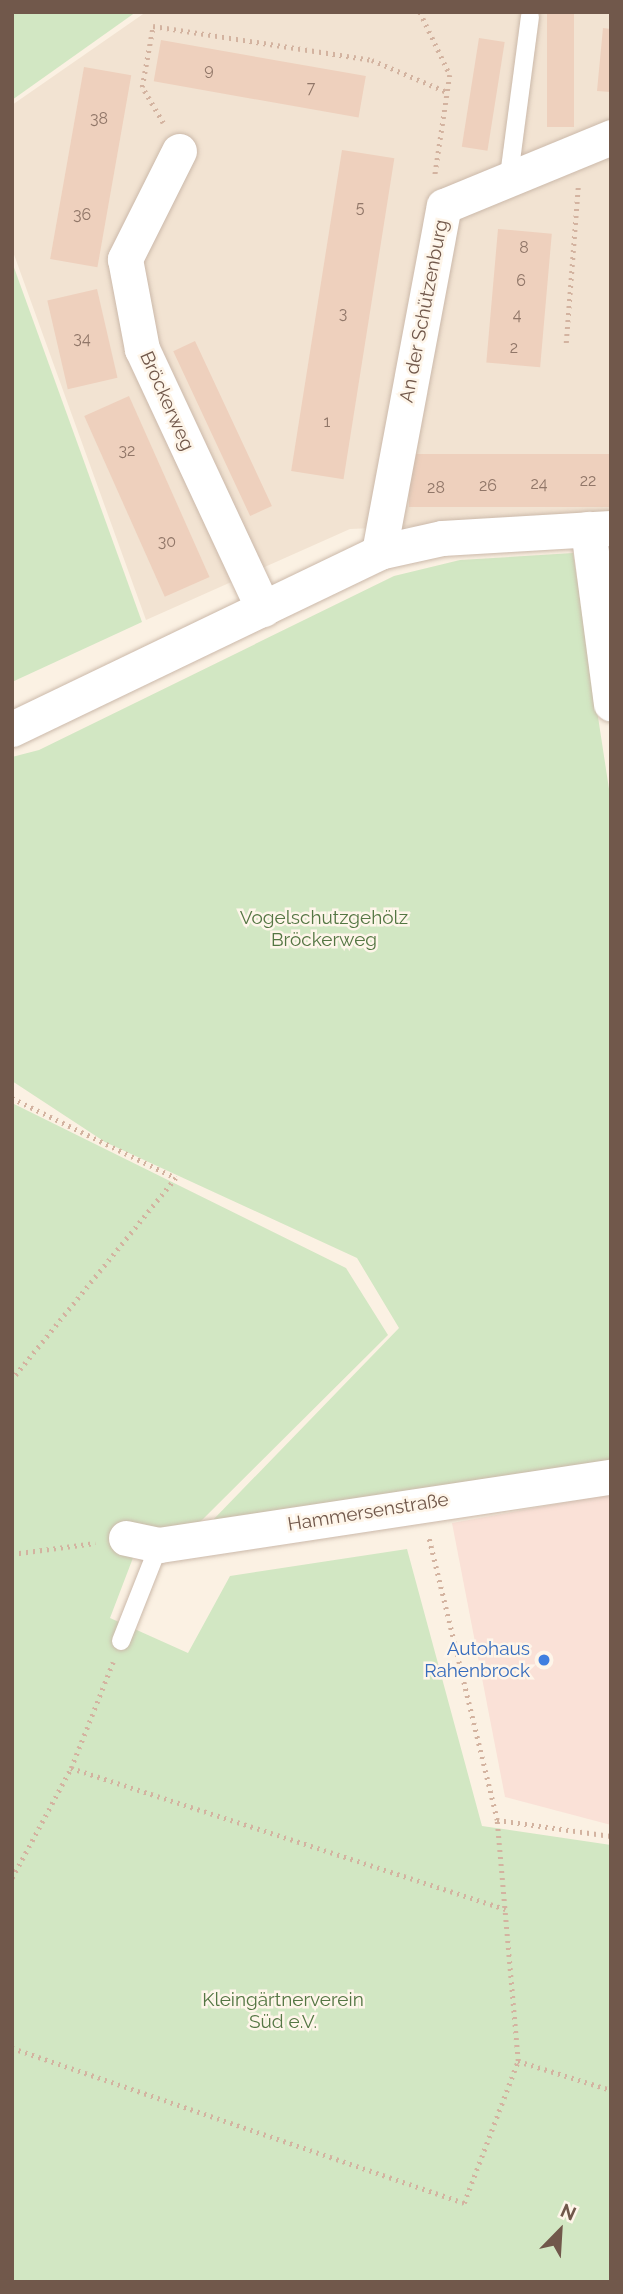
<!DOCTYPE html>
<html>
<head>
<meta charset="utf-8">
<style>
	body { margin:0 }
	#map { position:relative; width:623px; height:2294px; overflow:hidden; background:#fbf1e3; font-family:Raleway,sans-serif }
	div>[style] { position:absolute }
	.residential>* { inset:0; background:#f2e3d2 }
	.commercial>* { inset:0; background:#fae1d7 }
	.green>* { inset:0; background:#d2e7c3 }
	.building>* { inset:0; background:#eed0bd; transform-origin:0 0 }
	.path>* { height:4.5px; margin-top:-2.25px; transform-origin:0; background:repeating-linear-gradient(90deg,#d3b3a0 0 2px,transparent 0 7px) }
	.roads { filter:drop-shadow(0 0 2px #cbb9aa) drop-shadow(0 0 2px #cbb9aa) }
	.lane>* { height:18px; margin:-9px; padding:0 9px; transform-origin:9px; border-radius:9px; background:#fff }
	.street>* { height:35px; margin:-17.5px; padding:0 17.5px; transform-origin:17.5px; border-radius:17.5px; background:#fff }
	.dots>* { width:19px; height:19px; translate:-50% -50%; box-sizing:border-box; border:4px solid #fef5e9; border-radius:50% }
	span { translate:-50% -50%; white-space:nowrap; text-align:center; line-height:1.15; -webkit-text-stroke:5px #fef5e9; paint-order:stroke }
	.number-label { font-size:16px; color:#907668 }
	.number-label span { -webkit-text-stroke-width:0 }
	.street-label { font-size:19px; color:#71584b }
	.park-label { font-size:19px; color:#547643 }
	.shop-label { font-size:19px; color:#366cbe }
	.right { translate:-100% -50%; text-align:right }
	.frame { position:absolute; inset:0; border:14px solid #71584b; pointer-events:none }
	.north { position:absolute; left:525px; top:2196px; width:70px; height:70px; -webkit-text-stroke:5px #fef5e9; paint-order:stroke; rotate:24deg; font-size:19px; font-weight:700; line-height:28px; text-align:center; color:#71584b }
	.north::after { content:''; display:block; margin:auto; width:24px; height:32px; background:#71584b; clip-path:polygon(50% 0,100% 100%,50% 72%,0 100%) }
</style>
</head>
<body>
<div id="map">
	<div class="residential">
		<i style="clip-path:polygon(146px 12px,611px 12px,611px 518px,350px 529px,146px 620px,12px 249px,12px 105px)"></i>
	</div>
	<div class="commercial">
		<i style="clip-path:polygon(611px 1494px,611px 1825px,505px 1797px,452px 1523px)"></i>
	</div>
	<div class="green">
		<i style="clip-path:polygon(12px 12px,136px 12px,12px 100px)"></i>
		<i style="clip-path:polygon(12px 262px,142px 622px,12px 682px)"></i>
		<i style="clip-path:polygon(573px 553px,611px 802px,611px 1466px,211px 1522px,399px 1328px,357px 1258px,105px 1142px,12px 1081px,12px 757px,39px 750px,394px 576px,460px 560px)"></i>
		<i style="clip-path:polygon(12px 1103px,346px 1268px,388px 1335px,196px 1526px,144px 1529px,110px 1618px,188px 1653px,230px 1576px,407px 1549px,482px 1826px,611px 1845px,611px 2282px,12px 2282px)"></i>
	</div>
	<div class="building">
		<i style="left:547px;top:12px;width:27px;height:115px"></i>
		<i style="clip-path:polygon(603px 28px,611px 29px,611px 92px,597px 91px)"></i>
		<i style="left:479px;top:38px;width:26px;height:110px;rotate:9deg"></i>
		<i style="left:161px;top:40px;width:208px;height:42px;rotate:10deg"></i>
		<i style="left:84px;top:67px;width:48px;height:195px;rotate:10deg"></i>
		<i style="left:342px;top:150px;width:53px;height:325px;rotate:9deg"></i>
		<i style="left:498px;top:229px;width:54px;height:134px;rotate:5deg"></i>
		<i style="left:97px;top:289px;width:91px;height:51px;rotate:77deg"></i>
		<i style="left:195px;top:341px;width:182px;height:24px;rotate:65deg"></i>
		<i style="left:129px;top:396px;width:198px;height:49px;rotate:66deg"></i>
		<i style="left:611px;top:454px;width:53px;height:202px;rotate:90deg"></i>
	</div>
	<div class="path">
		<i style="left:420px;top:12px;width:70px;rotate:64.5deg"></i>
		<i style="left:450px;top:75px;width:101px;rotate:98.5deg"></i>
		<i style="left:163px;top:123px;width:42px;rotate:-120.3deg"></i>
		<i style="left:142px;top:87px;width:62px;rotate:-79.8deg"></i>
		<i style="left:153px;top:26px;width:222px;rotate:8.8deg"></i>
		<i style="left:372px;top:60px;width:82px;rotate:23.1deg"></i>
		<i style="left:566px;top:343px;width:157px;rotate:-85.6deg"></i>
		<i style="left:12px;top:1098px;width:182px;rotate:26deg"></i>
		<i style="left:176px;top:1178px;width:260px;rotate:129.1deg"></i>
		<i style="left:12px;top:1554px;width:84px;rotate:-7.5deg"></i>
		<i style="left:71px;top:1768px;width:457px;rotate:18deg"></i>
		<i style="left:497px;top:1820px;width:115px;rotate:8deg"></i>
		<i style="left:12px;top:1878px;width:125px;rotate:-61.8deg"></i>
		<i style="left:71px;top:1768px;width:114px;rotate:-68.4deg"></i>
		<i style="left:12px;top:2048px;width:478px;rotate:18.9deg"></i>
		<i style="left:464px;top:2203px;width:152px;rotate:-69.2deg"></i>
		<i style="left:518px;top:2061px;width:242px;rotate:-95deg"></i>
		<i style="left:497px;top:1820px;width:290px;rotate:-103.6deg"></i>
		<i style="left:518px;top:2061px;width:97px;rotate:17.3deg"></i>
	</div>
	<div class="roads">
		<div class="lane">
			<i style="left:509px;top:176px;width:161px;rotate:-82.5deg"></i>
			<i style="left:121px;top:1641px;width:103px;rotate:-68.4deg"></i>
		</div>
		<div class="street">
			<i style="left:179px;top:151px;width:121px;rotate:116.6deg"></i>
			<i style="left:125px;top:259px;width:92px;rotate:79.3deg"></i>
			<i style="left:142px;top:349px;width:287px;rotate:65deg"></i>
			<i style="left:588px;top:529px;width:176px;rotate:82.5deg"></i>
			<i style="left:379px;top:552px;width:352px;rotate:-79.4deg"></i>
			<i style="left:444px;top:206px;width:181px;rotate:-22.4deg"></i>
			<i style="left:12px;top:729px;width:407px;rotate:-25.7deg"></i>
			<i style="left:379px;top:552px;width:65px;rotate:-12.5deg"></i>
			<i style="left:442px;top:538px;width:169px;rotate:-3.4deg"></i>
			<i style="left:126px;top:1538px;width:34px;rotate:12deg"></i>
			<i style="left:159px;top:1545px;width:457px;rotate:-8.6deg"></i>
		</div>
	</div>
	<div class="dots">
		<i style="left:544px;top:1660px;background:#3f7fe0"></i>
	</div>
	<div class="number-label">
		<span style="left:209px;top:70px">9</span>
		<span style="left:311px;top:88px">7</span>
		<span style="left:99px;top:119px">38</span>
		<span style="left:360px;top:208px">5</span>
		<span style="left:82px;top:215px">36</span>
		<span style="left:524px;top:248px">8</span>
		<span style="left:521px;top:281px">6</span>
		<span style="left:343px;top:314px">3</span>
		<span style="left:517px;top:315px">4</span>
		<span style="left:82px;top:339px">34</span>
		<span style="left:514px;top:348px">2</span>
		<span style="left:327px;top:422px">1</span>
		<span style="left:127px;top:451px">32</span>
		<span style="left:588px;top:481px">22</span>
		<span style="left:539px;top:484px">24</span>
		<span style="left:488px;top:486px">26</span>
		<span style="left:436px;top:488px">28</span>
		<span style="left:167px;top:542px">30</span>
	</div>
	<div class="street-label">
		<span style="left:424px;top:311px;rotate:-79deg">An der Schützenburg</span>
		<span style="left:167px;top:401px;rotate:66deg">Bröckerweg</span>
		<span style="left:368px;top:1512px;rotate:-9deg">Hammersenstraße</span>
	</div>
	<div class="park-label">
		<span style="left:324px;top:929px">Vogelschutzgehölz<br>Bröckerweg</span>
		<span style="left:283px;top:2011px">Kleingärtnerverein<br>Süd e.V.</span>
	</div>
	<div class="shop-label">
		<span class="right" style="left:530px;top:1660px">Autohaus<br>Rahenbrock</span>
	</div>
	<div class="frame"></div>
	<div class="north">N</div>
</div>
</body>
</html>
